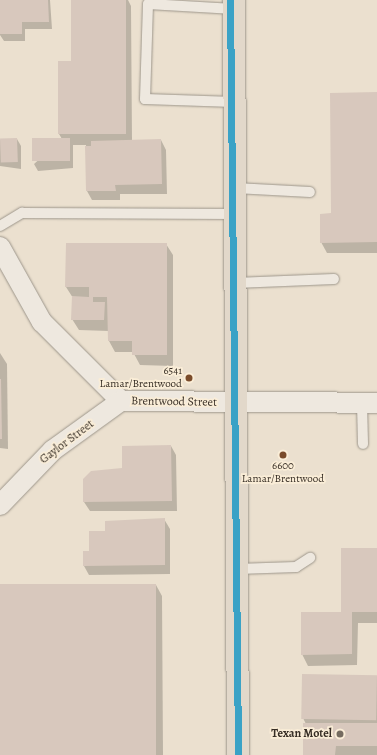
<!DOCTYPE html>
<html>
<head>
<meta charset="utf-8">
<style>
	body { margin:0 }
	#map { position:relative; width:377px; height:755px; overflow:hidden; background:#ebe0cf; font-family:Alegreya,serif }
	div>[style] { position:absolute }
	.shadow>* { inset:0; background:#0003 }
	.building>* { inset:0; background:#d8c8bd; transform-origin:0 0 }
	.roads { filter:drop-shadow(0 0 1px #9d968b) drop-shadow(0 0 1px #9d968b) }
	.lane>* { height:10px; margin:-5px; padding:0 5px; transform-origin:5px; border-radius:5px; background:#eee8df }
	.street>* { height:20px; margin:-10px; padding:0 10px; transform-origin:10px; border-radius:10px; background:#eee8df }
	.primary>* { height:22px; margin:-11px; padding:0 11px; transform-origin:11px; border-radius:11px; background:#e2d8ca }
	.rail-1>* { height:7px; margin:-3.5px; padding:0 3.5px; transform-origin:3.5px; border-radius:3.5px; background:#3aa2c6 }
	.dots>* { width:11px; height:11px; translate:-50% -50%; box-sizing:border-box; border:2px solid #faedd7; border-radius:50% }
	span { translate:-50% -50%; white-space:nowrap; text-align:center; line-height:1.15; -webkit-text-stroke:3.5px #faedd7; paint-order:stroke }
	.bus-label { font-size:11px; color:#362d24 }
	.right { translate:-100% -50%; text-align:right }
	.street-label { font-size:12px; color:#362d24 }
	.poi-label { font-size:12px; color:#362d24; font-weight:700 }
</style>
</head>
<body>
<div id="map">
	<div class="shadow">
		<i style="clip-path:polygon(0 0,50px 0,52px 29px,25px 29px,25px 41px,4px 41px,0 35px)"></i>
		<i style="clip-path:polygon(75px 0,128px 0,131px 6px,132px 141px,161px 140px,166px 150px,167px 194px,120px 194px,120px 200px,92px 200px,87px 191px,86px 145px,73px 145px,73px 168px,38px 171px,34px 164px,62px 139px,59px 134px,59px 62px,72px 62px)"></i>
		<i style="clip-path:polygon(377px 93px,377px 253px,327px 253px,321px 242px)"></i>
		<i style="clip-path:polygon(17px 139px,21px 146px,21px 169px,0 166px,0 140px)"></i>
		<i style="clip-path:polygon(66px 244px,166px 244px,173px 255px,173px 366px,140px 365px,133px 352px,115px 352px,109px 341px,109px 331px,79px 330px,72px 319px,73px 298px,66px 287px)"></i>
		<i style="clip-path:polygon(0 353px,7px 364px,8px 449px,0 448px)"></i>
		<i style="clip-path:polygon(171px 446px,176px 455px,177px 511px,90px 511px,84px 502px,84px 480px,123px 469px)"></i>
		<i style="clip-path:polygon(164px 519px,170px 529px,170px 574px,89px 575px,84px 566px,106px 532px)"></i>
		<i style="clip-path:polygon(377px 549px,377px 623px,358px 623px,357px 665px,308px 666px,302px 654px,342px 613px)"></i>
		<i style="clip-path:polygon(156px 585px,162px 596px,163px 755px,0 755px,0 586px)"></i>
		<i style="clip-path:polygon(377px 676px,377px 755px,304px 755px,306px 724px,303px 718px)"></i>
	</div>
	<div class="building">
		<i style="clip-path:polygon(0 0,48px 0,49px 22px,22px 22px,22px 34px,0 34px)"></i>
		<i style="clip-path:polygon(71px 0,126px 0,126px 134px,58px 134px,58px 61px,71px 61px)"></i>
		<i style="clip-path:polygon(377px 92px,377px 242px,320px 243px,320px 214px,331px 213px,330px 93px)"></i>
		<i style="left:17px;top:138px;width:24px;height:17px;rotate:88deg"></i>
		<i style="left:70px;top:138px;width:23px;height:38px;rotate:90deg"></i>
		<i style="clip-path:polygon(161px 139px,162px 184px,115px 185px,116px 191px,86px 191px,85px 146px,91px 146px,91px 141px)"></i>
		<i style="clip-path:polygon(66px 243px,167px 243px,167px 355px,132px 355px,132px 341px,108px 341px,107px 297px,93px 297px,93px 302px,105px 302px,104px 320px,71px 320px,72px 296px,89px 297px,89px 287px,65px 287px)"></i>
		<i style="clip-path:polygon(0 379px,1px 379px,2px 439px,0 439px)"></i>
		<i style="clip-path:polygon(171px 445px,172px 501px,83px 502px,83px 479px,91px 471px,122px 468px,122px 446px)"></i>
		<i style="clip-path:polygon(165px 518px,165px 565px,83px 566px,83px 551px,89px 551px,89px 531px,105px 531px,105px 521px)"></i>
		<i style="clip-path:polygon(341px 548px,377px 548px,377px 612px,352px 612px,352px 654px,301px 655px,301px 612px,341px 612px)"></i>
		<i style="left:156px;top:584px;width:171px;height:156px;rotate:90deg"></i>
		<i style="left:302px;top:674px;width:75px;height:45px;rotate:1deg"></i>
		<i style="clip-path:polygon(303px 723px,377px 723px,377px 746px,336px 746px,335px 755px,303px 755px)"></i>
	</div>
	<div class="roads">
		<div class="lane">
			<i style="left:234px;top:9px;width:86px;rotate:-176.7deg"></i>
			<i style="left:148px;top:4px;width:95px;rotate:91.8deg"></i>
			<i style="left:145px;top:99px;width:89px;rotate:1.9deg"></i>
			<i style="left:235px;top:188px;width:75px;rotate:3.1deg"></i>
			<i style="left:0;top:226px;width:26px;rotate:-31deg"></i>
			<i style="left:22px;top:213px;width:213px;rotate:0.3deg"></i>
			<i style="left:235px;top:283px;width:99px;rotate:-2.3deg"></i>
			<i style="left:362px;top:403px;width:41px;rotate:88.6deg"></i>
			<i style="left:237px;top:569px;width:59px;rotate:-1.9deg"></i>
			<i style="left:296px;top:567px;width:17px;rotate:-33deg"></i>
		</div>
		<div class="street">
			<i style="left:0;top:247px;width:86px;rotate:60.8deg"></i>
			<i style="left:42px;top:322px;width:112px;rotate:45deg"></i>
			<i style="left:121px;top:401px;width:256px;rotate:0.4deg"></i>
			<i style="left:0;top:505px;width:76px;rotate:-46.1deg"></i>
			<i style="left:53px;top:450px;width:84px;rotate:-35.8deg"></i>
		</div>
		<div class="primary">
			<i style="left:234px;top:0;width:755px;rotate:89.7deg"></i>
		</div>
	</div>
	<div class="rail-1">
		<i style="left:230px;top:0;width:755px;rotate:89.39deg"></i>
	</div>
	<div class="dots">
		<i style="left:189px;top:378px;background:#7a4b2a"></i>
		<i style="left:283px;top:455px;background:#7a4b2a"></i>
		<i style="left:340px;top:734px;background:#756c60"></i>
	</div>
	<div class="bus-label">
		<span class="right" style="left:182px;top:378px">6541<br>Lamar/Brentwood</span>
		<span style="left:283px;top:473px">6600<br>Lamar/Brentwood</span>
	</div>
	<div class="street-label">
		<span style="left:174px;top:402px;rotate:1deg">Brentwood Street</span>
		<span style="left:67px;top:442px;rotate:-37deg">Gaylor Street</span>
	</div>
	<div class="poi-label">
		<span class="right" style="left:332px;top:734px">Texan Motel</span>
	</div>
</div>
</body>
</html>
